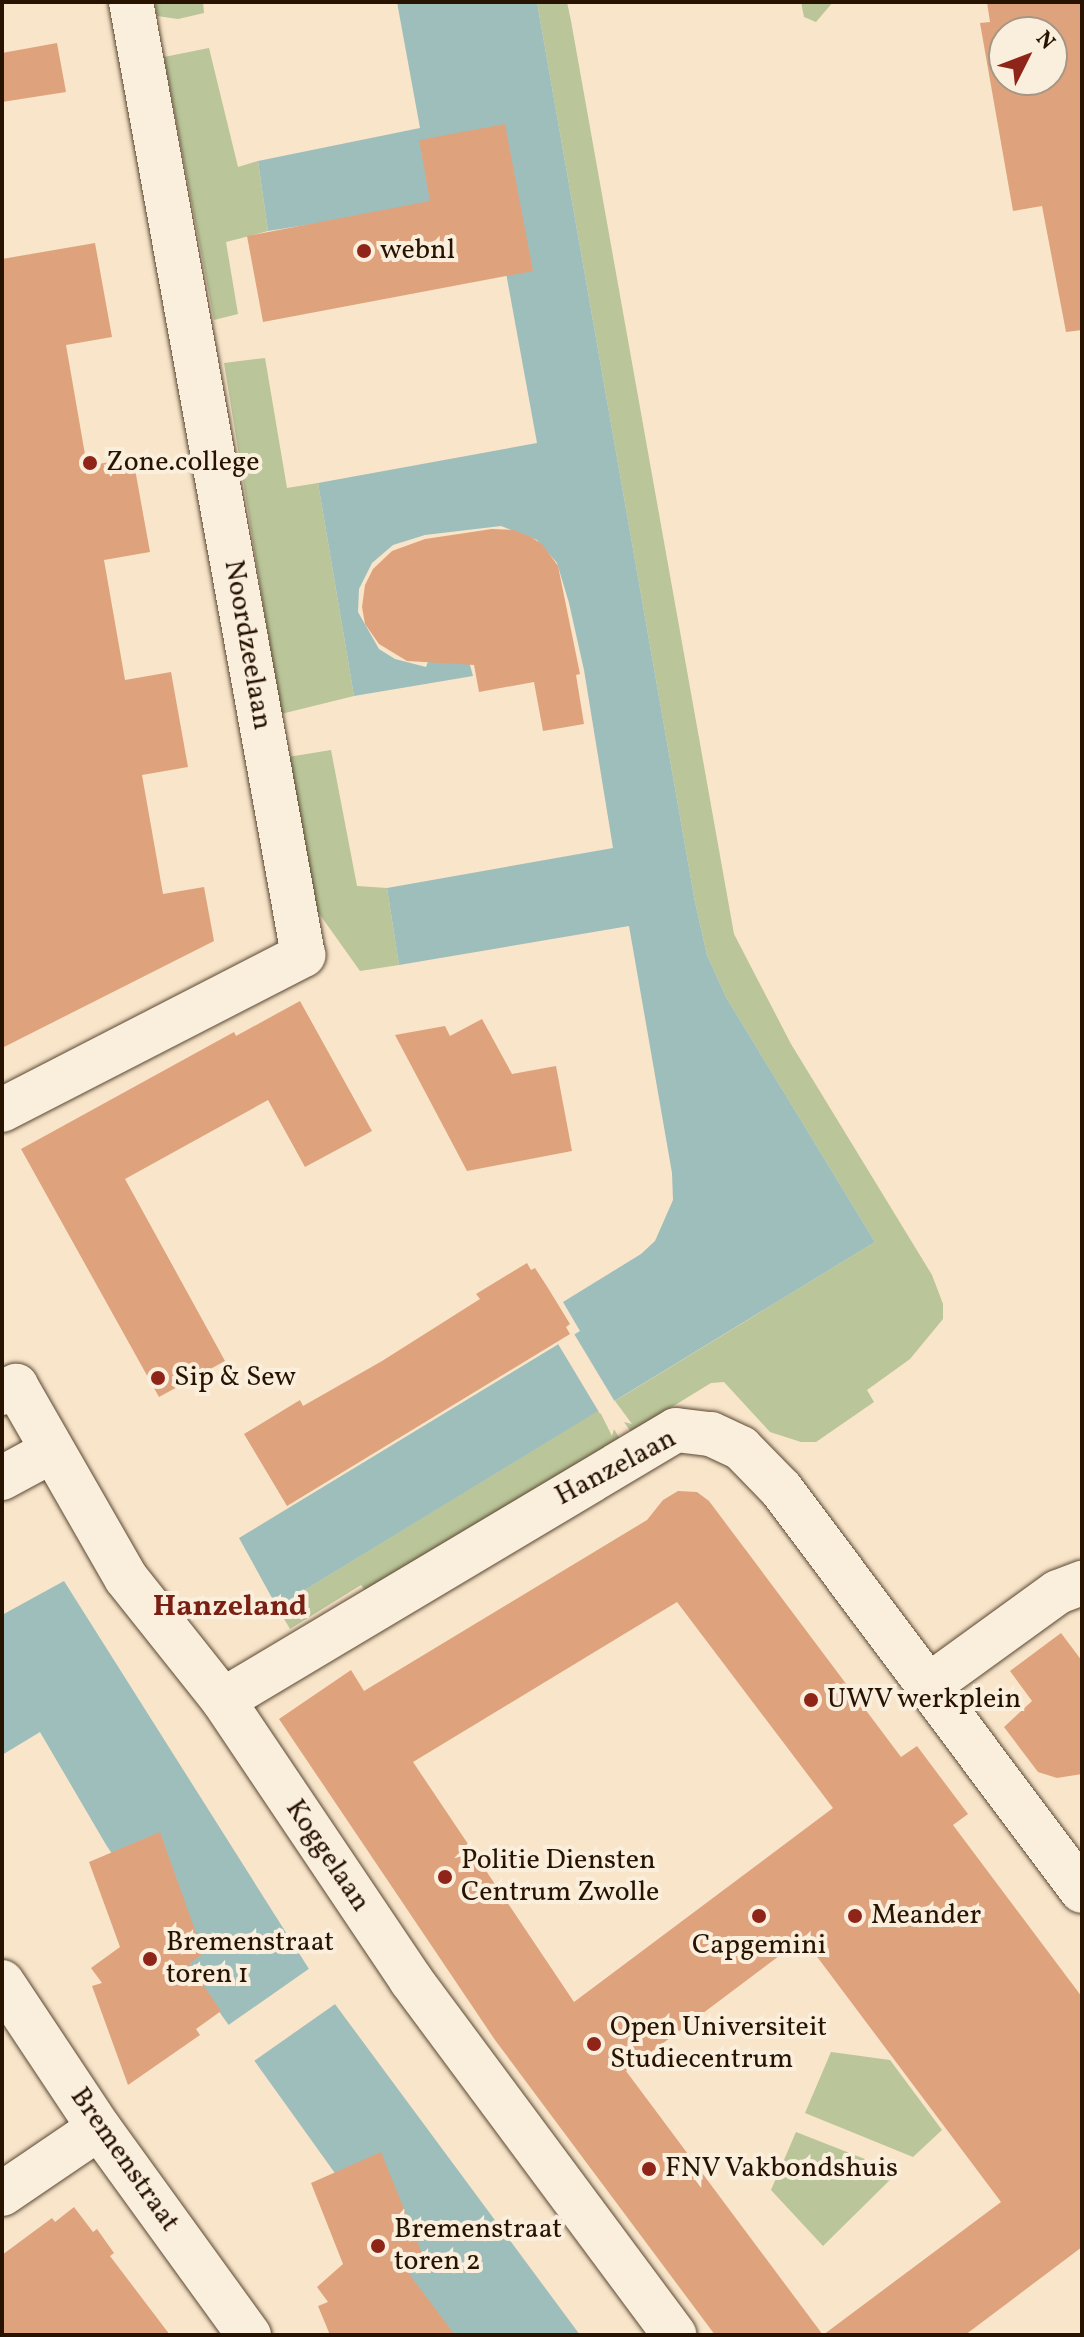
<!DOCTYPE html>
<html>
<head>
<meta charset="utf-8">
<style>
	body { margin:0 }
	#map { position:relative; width:1084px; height:2337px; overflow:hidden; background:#f8e5ca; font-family:Vollkorn,serif }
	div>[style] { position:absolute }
	.green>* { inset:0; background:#bac599 }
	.water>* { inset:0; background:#9ebebb }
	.pier>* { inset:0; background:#f8e5ca; transform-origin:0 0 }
	.building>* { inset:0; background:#dea37d }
	.roads { filter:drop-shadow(0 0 2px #5b4832) drop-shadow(0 0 2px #5b4832) }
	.street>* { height:44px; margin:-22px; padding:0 22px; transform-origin:22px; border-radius:22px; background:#faeedd }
	.secondary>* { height:44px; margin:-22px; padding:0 22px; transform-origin:22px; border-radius:22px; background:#faeedd }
	.dots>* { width:22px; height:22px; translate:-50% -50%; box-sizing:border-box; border:4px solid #faeedd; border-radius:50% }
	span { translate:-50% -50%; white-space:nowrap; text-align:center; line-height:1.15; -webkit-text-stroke:8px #faeedd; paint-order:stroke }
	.poi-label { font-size:28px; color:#271300 }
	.left { translate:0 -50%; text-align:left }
	.street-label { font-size:28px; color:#271300 }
	.neighbourhood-label { font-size:30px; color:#7a1f14; font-weight:700 }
	.frame { position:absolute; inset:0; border:4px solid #271300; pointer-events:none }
	.north { position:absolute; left:988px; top:16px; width:80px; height:80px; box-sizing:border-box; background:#faeedd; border:2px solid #a69685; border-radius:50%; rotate:48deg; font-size:22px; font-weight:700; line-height:32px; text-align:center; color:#271300 }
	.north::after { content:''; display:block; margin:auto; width:28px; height:36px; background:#8f2418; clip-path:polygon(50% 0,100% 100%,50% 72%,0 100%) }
</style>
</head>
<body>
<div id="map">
	<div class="green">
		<i style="clip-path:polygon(155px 2px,203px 2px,204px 13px,178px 19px,157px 16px)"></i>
		<i style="clip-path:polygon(537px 2px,567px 2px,571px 21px,734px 934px,791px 1044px,932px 1275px,943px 1304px,943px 1319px,910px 1359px,867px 1390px,874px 1402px,816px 1442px,801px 1442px,770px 1432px,724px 1382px,711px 1383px,631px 1432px,624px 1422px,632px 1424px,615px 1401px,875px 1242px,726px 997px,707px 955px,695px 902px)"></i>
		<i style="clip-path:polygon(801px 2px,833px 2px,816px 22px,804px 17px)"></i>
		<i style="clip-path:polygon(209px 48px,238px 167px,258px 161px,268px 231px,226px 242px,238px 314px,214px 320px,164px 57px)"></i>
		<i style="clip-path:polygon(265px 358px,287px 488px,318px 483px,354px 696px,281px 714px,224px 363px)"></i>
		<i style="clip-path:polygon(331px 750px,357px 886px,387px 888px,399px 965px,360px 971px,313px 905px,288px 757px)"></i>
		<i style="clip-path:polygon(599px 1410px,612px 1436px,614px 1429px,620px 1439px,367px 1593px,361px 1585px,290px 1629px,277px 1607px)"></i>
		<i style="clip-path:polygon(831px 2052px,890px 2060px,942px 2130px,913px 2157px,805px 2113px)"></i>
		<i style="clip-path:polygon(796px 2132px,898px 2172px,823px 2246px,771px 2190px)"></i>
	</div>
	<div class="water">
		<i style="clip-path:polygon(397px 2px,537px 2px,695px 902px,707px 955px,726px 997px,875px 1242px,277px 1607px,239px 1538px,580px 1331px,563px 1302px,641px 1254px,655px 1241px,673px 1200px,672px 1173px,629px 926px,399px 965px,387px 888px,613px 848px,584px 670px,569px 603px,557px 563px,537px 540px,501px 526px,425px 535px,393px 545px,372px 563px,359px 589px,358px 612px,379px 649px,395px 659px,426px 667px,429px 659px,467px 654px,473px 676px,354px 696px,318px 483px,537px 443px,492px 196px,268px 231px,258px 161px,420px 128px)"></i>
		<i style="clip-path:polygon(64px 1581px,309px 1969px,580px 2335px,451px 2335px,167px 1939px,105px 1843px,40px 1732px,2px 1755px,2px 1615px)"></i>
	</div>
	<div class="pier">
		<i style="left:573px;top:1332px;width:84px;height:19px;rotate:59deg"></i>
		<i style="left:310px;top:1968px;width:44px;height:100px;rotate:55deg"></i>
	</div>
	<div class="building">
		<i style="clip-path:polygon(evenodd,987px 2px,1082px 2px,1082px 330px,1066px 332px,1042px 206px,1013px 211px,980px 23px,990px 22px,987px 2px,1004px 32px,1052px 32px,1052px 80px,1004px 80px,1004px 32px)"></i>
		<i style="clip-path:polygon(57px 43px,66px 92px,2px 102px,2px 53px)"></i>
		<i style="clip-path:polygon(505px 124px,533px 271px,263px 322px,247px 236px,430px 201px,419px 140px)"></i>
		<i style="clip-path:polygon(95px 243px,112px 337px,66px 345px,87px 466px,133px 458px,150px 552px,104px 560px,125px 680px,171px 672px,188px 767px,142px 775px,163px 894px,204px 887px,214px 941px,2px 1048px,2px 259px)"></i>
		<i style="clip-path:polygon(492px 529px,513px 530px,529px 536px,542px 544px,558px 566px,580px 674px,576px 675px,584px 724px,543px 731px,534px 682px,479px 692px,474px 665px,407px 661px,379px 644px,365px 624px,362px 607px,365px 585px,373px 569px,392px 551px,425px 539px)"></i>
		<i style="clip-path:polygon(300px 1001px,372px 1131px,305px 1167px,268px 1100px,125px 1179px,225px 1361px,159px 1397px,21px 1149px,234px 1032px,236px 1036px)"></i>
		<i style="clip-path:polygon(482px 1019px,512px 1074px,556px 1066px,572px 1151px,467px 1171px,395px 1035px,445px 1026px,450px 1036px)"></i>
		<i style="clip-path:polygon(527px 1263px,531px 1270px,535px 1268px,548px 1288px,570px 1324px,566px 1327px,570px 1334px,287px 1506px,244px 1434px,300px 1400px,303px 1406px,382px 1361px,480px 1299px,476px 1294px)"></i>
		<i style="clip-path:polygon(evenodd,678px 1491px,697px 1492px,709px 1501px,901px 1757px,917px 1746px,968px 1814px,953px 1825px,1082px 1997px,1082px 2247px,965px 2335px,715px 2335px,495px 2040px,279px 1719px,351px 1670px,364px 1691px,647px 1520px,663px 1500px,678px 1491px,677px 1602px,833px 1808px,574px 2002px,413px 1762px,677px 1602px,678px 1491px,803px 1938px,1001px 2202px,823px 2335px,626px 2071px,803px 1938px)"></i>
		<i style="clip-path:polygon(1061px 1633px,1082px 1661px,1082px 1774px,1057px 1778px,1038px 1772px,1004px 1727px,1032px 1701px,1010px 1671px)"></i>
		<i style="clip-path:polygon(160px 1832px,201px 1947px,201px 1955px,189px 1964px,221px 2011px,196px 2029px,200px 2035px,128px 2085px,92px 1986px,102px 1983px,91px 1968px,120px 1947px,89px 1862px)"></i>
		<i style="clip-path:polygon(381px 2152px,426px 2263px,404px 2267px,455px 2335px,330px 2335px,318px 2306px,328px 2302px,317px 2287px,343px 2264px,311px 2183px)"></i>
		<i style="clip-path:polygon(74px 2207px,93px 2232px,97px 2229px,114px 2253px,110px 2256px,170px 2335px,2px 2335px,2px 2255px,52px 2218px,55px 2222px)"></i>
	</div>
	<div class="roads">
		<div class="street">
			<i style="left:2px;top:1110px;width:339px;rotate:-27.2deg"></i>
			<i style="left:303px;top:955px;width:968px;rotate:-100.23deg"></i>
			<i style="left:928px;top:1686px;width:160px;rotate:-35.9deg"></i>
			<i style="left:1058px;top:1592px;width:26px;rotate:-21deg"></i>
			<i style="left:223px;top:1700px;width:337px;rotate:56.1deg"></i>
			<i style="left:411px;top:1980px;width:442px;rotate:53.4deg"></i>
			<i style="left:2px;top:1982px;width:175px;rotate:56.4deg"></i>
			<i style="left:99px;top:2128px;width:256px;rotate:54.1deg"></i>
			<i style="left:2px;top:2194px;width:117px;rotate:-34.2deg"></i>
		</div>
		<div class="secondary">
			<i style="left:2px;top:1393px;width:16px;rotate:-27deg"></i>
			<i style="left:16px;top:1386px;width:221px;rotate:60.2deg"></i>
			<i style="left:126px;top:1578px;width:156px;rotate:51.5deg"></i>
			<i style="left:223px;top:1700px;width:527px;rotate:-30.8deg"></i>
			<i style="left:676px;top:1430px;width:35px;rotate:7deg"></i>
			<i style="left:711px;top:1434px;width:33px;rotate:25deg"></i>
			<i style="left:741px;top:1448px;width:57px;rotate:45.7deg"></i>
			<i style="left:781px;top:1489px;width:502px;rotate:53.18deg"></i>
			<i style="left:2px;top:1478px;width:57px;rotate:-28.4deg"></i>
		</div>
	</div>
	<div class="dots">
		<i style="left:364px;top:251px;background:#8f2418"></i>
		<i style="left:90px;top:463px;background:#8f2418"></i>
		<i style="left:158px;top:1378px;background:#8f2418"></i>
		<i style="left:811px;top:1700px;background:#8f2418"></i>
		<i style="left:445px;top:1877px;background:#8f2418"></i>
		<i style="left:759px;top:1916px;background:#8f2418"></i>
		<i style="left:855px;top:1916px;background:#8f2418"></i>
		<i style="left:150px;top:1959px;background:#8f2418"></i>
		<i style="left:594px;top:2044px;background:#8f2418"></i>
		<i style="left:649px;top:2169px;background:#8f2418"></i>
		<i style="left:378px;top:2246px;background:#8f2418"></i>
	</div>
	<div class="poi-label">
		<span class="left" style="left:380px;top:251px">webnl</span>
		<span class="left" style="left:106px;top:463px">Zone.college</span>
		<span class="left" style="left:174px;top:1378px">Sip &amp; Sew</span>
		<span class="left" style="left:827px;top:1700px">UWV werkplein</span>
		<span class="left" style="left:461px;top:1877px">Politie Diensten<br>Centrum Zwolle</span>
		<span class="left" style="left:871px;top:1916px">Meander</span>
		<span class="left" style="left:166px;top:1959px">Bremenstraat<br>toren 1</span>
		<span style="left:759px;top:1946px">Capgemini</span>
		<span class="left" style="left:610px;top:2044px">Open Universiteit<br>Studiecentrum</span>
		<span class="left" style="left:665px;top:2169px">FNV Vakbondshuis</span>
		<span class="left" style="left:394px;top:2246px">Bremenstraat<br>toren 2</span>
	</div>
	<div class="street-label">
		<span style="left:247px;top:645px;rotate:80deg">Noordzeelaan</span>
		<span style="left:616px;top:1468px;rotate:-28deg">Hanzelaan</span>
		<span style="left:327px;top:1856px;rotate:56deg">Koggelaan</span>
		<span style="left:124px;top:2160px;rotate:55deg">Bremenstraat</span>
	</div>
	<div class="neighbourhood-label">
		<span style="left:230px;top:1607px">Hanzeland</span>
	</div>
	<div class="frame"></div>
	<div class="north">N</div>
</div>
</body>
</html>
